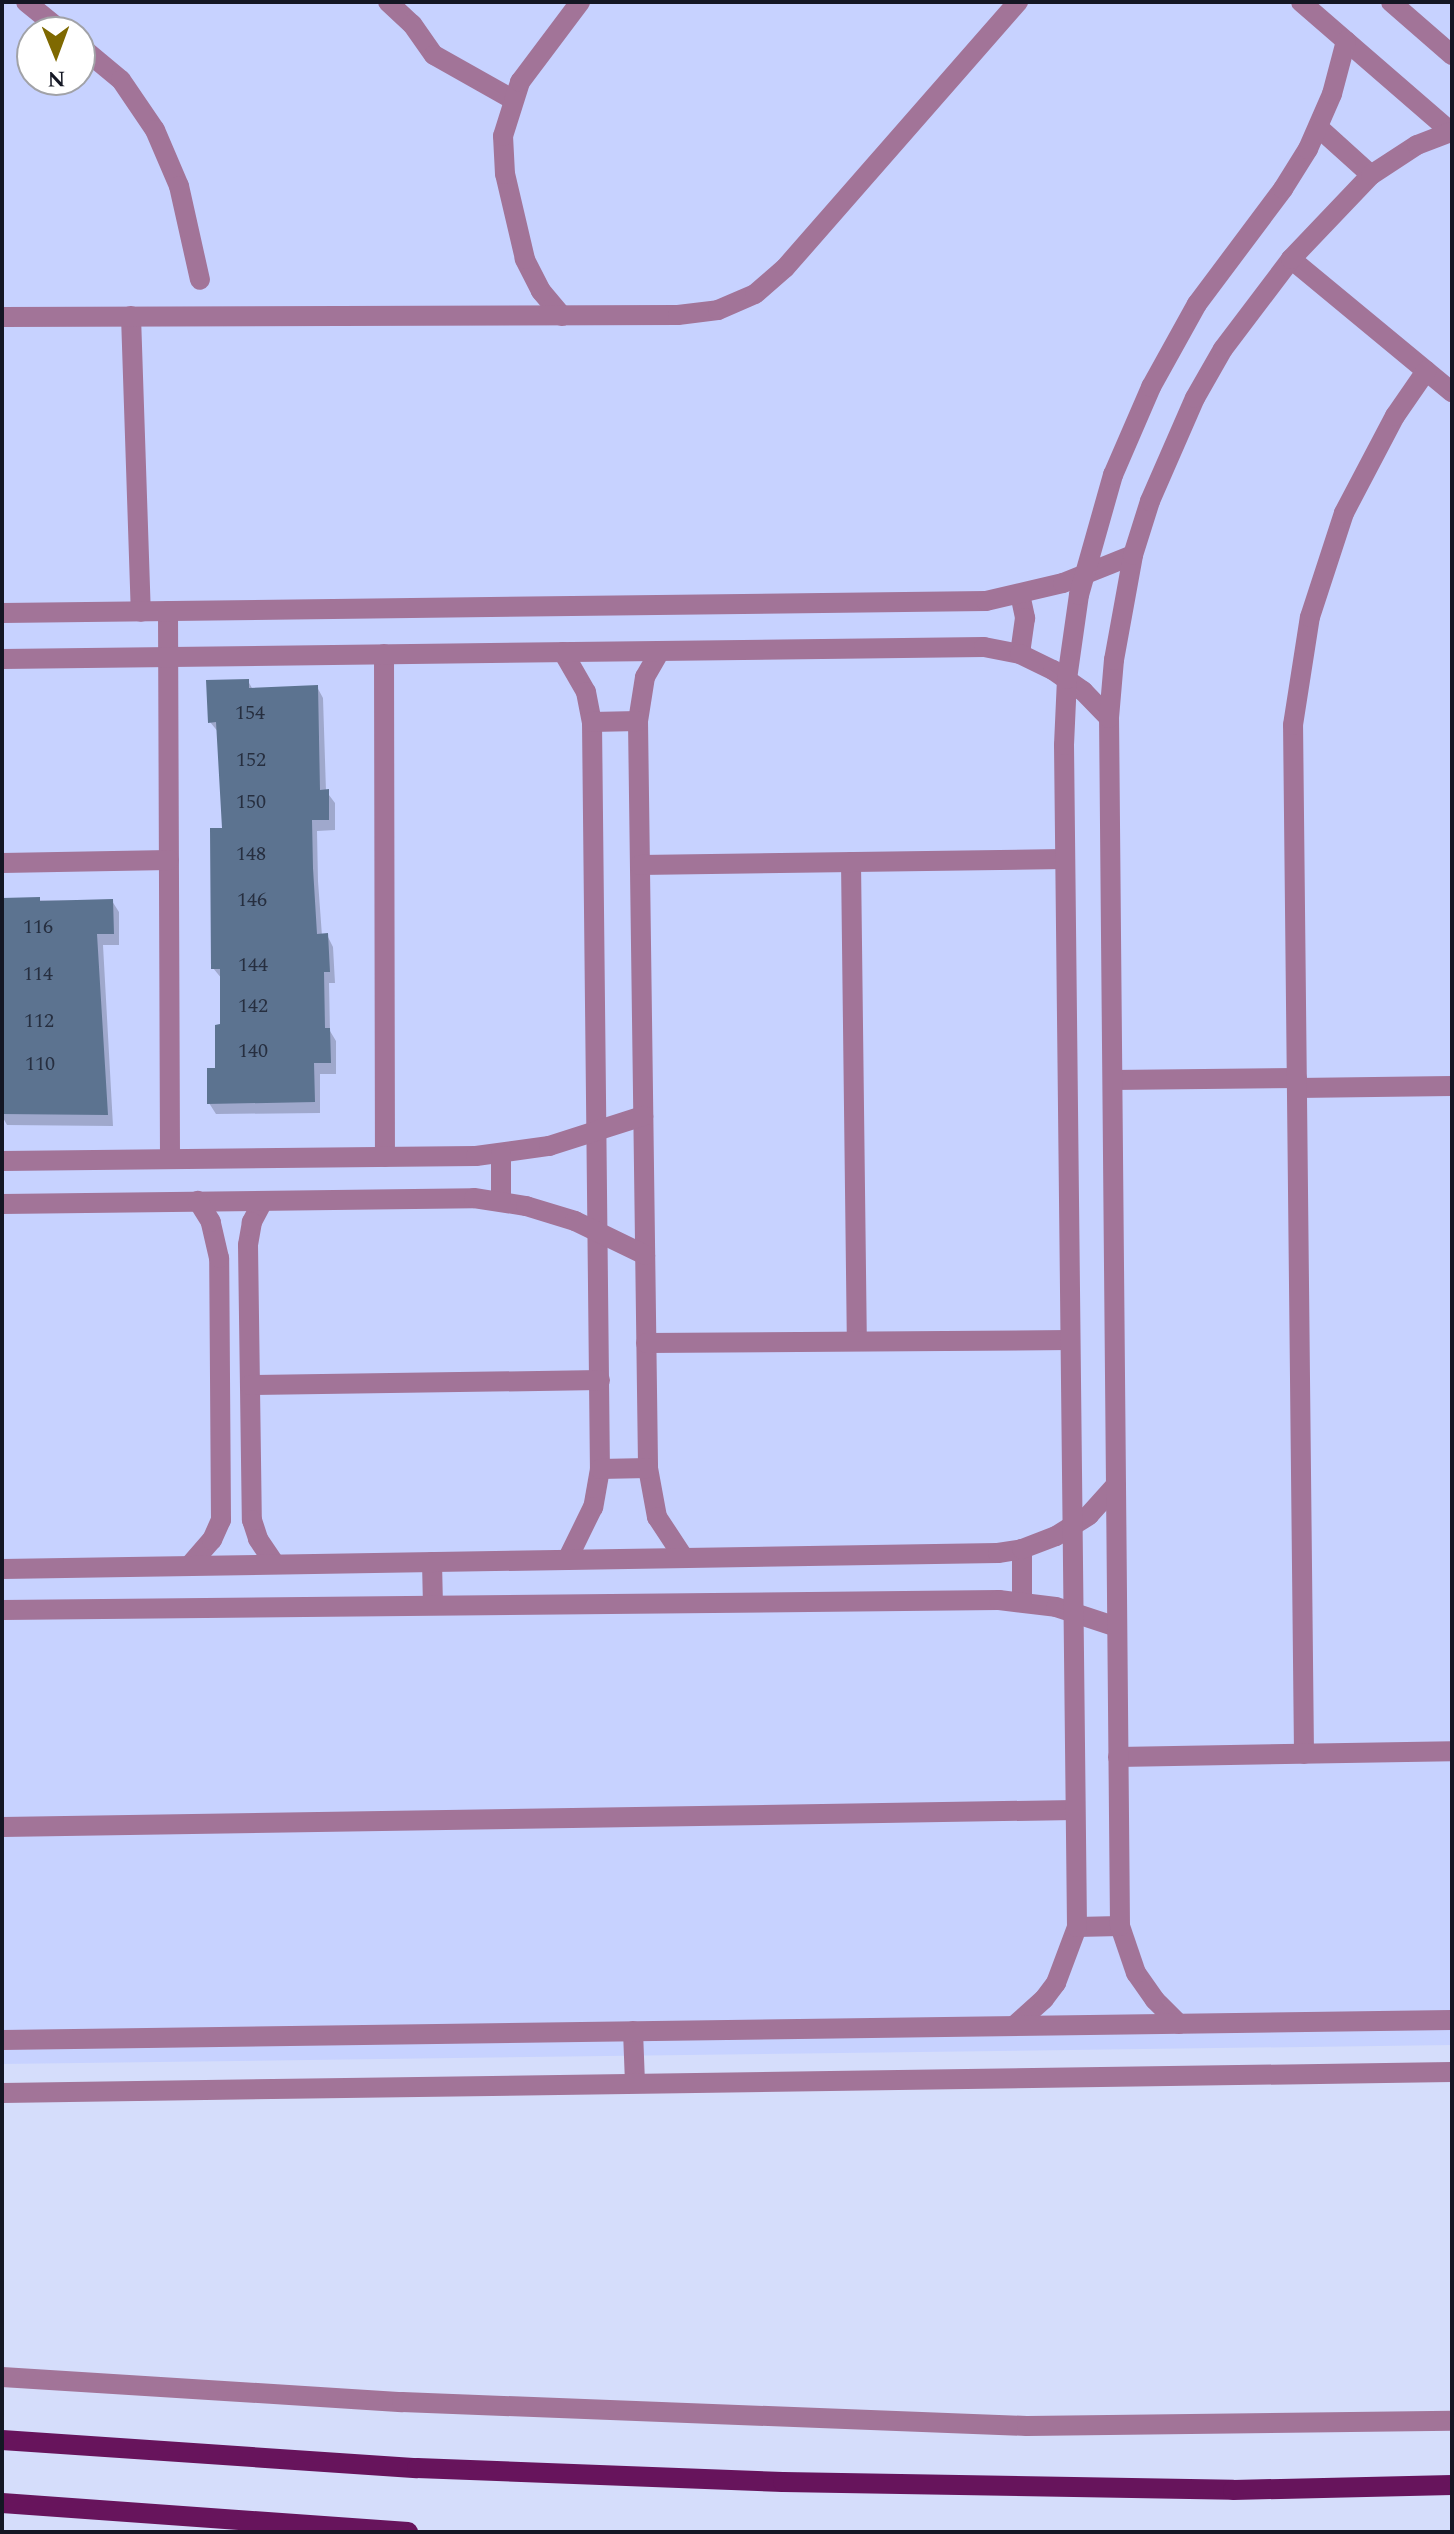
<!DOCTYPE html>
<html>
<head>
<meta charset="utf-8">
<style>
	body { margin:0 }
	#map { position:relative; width:1454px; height:2534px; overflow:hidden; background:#d5ddfb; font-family:Spectral,serif }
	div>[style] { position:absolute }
	.built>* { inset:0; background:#c7d2ff }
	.shadow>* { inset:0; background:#0003 }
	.building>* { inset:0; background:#5c7390 }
	.minor>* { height:20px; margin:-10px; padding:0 10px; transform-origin:10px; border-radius:10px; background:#a27498 }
	.major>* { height:20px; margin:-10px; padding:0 10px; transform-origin:10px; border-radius:10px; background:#67145c }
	span { translate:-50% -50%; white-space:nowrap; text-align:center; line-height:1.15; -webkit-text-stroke:6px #fff; paint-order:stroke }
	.number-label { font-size:20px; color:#262e3f }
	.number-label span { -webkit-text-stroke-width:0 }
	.frame { position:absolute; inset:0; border:4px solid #141724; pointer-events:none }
	.north { position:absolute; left:16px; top:16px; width:80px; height:80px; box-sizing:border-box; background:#fff; border:2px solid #a1a2a7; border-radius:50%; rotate:179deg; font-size:22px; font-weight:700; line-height:32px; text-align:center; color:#141724 }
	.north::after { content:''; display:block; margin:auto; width:28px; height:36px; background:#7f6901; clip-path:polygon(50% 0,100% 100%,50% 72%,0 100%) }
</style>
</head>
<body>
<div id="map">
	<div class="built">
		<i style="clip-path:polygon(evenodd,2px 2px,1452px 2px,1452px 2045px,2px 2064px,2px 2px,32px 32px,80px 32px,80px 80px,32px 80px,32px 32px)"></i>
	</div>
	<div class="shadow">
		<i style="clip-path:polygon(248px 681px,253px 690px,317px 687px,323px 698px,326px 791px,335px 803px,335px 830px,317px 831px,318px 881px,322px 936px,327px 935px,333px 947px,335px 983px,329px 983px,330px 1031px,336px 1041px,336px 1074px,320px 1074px,320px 1113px,216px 1114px,209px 1103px,222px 1026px,222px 979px,213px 968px,225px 829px,219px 733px,210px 722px)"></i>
		<i style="clip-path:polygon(2px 900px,112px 901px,119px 912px,119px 945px,103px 945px,113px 1126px,7px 1125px,2px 1116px)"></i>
	</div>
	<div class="building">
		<i style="clip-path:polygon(249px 679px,249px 688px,318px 685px,320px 790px,329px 789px,329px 820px,312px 820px,313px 868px,317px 934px,328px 933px,330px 972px,324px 972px,325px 1028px,330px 1028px,331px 1063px,314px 1063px,315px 1102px,207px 1104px,207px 1068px,215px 1068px,215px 1025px,220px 1024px,220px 969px,211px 969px,210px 828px,222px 828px,216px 722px,208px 723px,206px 680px)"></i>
		<i style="clip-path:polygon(40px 897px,40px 901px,113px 899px,114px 934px,97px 934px,108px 1115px,2px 1114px,2px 898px)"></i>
	</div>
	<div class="minor">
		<i style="left:26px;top:2px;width:48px;rotate:39deg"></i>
		<i style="left:388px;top:2px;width:33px;rotate:43deg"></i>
		<i style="left:412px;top:24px;width:38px;rotate:55deg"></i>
		<i style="left:434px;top:55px;width:90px;rotate:29.4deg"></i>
		<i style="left:1301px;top:2px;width:200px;rotate:40.9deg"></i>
		<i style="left:1391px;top:2px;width:81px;rotate:41deg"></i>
		<i style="left:80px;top:46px;width:53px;rotate:39.7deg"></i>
		<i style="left:121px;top:80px;width:60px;rotate:55.8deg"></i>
		<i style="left:155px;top:130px;width:61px;rotate:66.8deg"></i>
		<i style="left:179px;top:186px;width:96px;rotate:77.4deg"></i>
		<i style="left:1319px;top:128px;width:70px;rotate:42.1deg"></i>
		<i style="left:1291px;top:259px;width:209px;rotate:39.6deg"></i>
		<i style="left:131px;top:316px;width:296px;rotate:88.1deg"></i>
		<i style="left:562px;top:316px;width:33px;rotate:-130deg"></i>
		<i style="left:541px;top:291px;width:36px;rotate:-117deg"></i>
		<i style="left:525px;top:259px;width:87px;rotate:-103.2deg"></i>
		<i style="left:505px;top:174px;width:38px;rotate:-93deg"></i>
		<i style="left:503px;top:136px;width:57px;rotate:-72.5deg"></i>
		<i style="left:520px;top:82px;width:100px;rotate:-53.1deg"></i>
		<i style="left:2px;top:317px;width:676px;rotate:-0.17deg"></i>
		<i style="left:678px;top:315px;width:40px;rotate:-7.1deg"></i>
		<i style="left:718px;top:310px;width:40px;rotate:-23.4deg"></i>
		<i style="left:755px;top:294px;width:40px;rotate:-41deg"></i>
		<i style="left:785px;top:268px;width:354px;rotate:-48.8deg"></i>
		<i style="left:1020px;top:594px;width:25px;rotate:78deg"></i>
		<i style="left:1025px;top:618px;width:36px;rotate:98deg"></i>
		<i style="left:168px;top:611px;width:548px;rotate:89.79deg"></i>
		<i style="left:2px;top:613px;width:984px;rotate:-0.7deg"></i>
		<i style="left:986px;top:601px;width:79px;rotate:-13.2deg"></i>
		<i style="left:1063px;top:583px;width:75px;rotate:-21.8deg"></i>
		<i style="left:660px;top:651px;width:30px;rotate:120deg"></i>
		<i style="left:645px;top:677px;width:45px;rotate:99deg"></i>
		<i style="left:638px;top:721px;width:747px;rotate:89.23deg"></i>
		<i style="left:648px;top:1468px;width:50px;rotate:79.6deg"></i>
		<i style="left:657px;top:1517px;width:49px;rotate:56.6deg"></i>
		<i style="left:563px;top:652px;width:46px;rotate:60.1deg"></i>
		<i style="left:586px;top:692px;width:31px;rotate:79deg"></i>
		<i style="left:592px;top:722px;width:747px;rotate:89.39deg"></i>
		<i style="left:600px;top:1469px;width:39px;rotate:100deg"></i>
		<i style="left:593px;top:1507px;width:59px;rotate:116.1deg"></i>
		<i style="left:384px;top:654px;width:503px;rotate:89.89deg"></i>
		<i style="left:2px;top:659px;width:982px;rotate:-0.7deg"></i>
		<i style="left:984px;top:647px;width:37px;rotate:11deg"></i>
		<i style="left:1020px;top:654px;width:37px;rotate:26deg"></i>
		<i style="left:1053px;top:670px;width:37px;rotate:35deg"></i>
		<i style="left:1083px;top:691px;width:37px;rotate:46deg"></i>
		<i style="left:592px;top:722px;width:46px;rotate:-1.2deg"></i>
		<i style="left:851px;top:862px;width:479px;rotate:89.3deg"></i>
		<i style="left:2px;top:863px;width:167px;rotate:-1deg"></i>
		<i style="left:640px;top:865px;width:425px;rotate:-0.8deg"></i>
		<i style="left:1113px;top:1080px;width:184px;rotate:-0.6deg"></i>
		<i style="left:1297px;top:1088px;width:155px;rotate:-0.7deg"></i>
		<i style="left:2px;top:1161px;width:474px;rotate:-0.6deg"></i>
		<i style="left:476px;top:1156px;width:74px;rotate:-7.8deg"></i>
		<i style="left:549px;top:1146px;width:99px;rotate:-17.7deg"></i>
		<i style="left:263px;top:1201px;width:24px;rotate:118deg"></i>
		<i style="left:252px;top:1222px;width:23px;rotate:100deg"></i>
		<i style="left:248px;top:1245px;width:275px;rotate:89.2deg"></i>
		<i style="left:252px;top:1520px;width:20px;rotate:72deg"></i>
		<i style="left:258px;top:1539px;width:30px;rotate:56deg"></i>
		<i style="left:501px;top:1201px;width:47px;rotate:-90deg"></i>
		<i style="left:2px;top:1204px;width:472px;rotate:-0.7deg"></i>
		<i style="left:474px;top:1198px;width:53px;rotate:8.7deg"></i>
		<i style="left:526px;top:1206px;width:51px;rotate:17deg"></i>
		<i style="left:575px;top:1221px;width:78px;rotate:25.9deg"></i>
		<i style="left:646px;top:1343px;width:424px;rotate:-0.4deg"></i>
		<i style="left:250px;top:1385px;width:350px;rotate:-0.8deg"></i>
		<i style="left:600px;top:1469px;width:48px;rotate:-1.2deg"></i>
		<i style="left:1022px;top:1549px;width:53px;rotate:90deg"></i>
		<i style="left:432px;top:1562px;width:43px;rotate:88.7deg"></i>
		<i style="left:189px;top:1566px;width:35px;rotate:-49deg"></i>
		<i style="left:212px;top:1540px;width:22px;rotate:-66deg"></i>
		<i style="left:221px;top:1520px;width:262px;rotate:-90.4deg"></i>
		<i style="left:219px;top:1258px;width:37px;rotate:-103deg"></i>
		<i style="left:211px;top:1222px;width:25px;rotate:-122deg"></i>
		<i style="left:2px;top:1569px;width:996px;rotate:-0.92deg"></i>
		<i style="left:998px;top:1553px;width:24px;rotate:-9deg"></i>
		<i style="left:1022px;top:1549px;width:36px;rotate:-21deg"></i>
		<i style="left:1056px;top:1536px;width:39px;rotate:-32deg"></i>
		<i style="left:1089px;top:1515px;width:40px;rotate:-48deg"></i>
		<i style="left:2px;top:1610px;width:997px;rotate:-0.57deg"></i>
		<i style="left:999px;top:1600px;width:57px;rotate:7deg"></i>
		<i style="left:1056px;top:1607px;width:64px;rotate:18.2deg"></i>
		<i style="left:1304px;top:1754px;width:1029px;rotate:-90.61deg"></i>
		<i style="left:1293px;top:725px;width:109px;rotate:-81.1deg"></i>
		<i style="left:1310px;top:617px;width:109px;rotate:-71.9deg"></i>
		<i style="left:1344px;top:513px;width:110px;rotate:-62.3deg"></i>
		<i style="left:1395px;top:416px;width:55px;rotate:-55.4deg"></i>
		<i style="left:1118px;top:1757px;width:334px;rotate:-1deg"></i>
		<i style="left:2px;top:1827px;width:1073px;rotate:-0.91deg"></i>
		<i style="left:1077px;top:1927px;width:43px;rotate:-1.3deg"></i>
		<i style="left:1179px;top:2024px;width:34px;rotate:-135deg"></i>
		<i style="left:1155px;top:2000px;width:33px;rotate:-125deg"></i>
		<i style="left:1136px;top:1973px;width:50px;rotate:-108.8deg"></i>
		<i style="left:1120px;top:1926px;width:1208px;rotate:-90.52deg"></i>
		<i style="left:1109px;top:718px;width:58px;rotate:-85.1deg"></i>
		<i style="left:1114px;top:660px;width:107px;rotate:-79.7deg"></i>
		<i style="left:1133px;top:555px;width:57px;rotate:-72.5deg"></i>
		<i style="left:1150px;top:501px;width:112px;rotate:-66.4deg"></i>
		<i style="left:1195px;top:398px;width:56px;rotate:-60.3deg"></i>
		<i style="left:1223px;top:349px;width:113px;rotate:-52.9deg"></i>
		<i style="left:1291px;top:259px;width:116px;rotate:-46.4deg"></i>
		<i style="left:1371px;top:175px;width:55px;rotate:-33.1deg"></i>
		<i style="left:1417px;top:145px;width:36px;rotate:-21deg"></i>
		<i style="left:1014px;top:2026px;width:40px;rotate:-42deg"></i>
		<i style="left:1044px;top:1999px;width:20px;rotate:-53deg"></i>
		<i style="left:1056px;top:1983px;width:60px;rotate:-69.4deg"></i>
		<i style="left:1077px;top:1927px;width:1182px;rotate:-90.63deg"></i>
		<i style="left:1064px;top:745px;width:66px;rotate:-87.4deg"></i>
		<i style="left:1067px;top:679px;width:85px;rotate:-81.9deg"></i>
		<i style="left:1079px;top:595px;width:125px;rotate:-74.2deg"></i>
		<i style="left:1113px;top:475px;width:96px;rotate:-66.6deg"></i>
		<i style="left:1151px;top:387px;width:95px;rotate:-61deg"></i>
		<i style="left:1197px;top:304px;width:144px;rotate:-53.2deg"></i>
		<i style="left:1283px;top:189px;width:47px;rotate:-58deg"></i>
		<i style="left:1308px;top:149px;width:60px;rotate:-66.4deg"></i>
		<i style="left:1332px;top:94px;width:55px;rotate:-75.2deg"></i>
		<i style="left:633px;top:2031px;width:51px;rotate:87.8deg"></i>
		<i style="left:2px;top:2040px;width:1450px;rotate:-0.79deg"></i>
		<i style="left:2px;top:2093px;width:1450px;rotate:-0.83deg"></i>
		<i style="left:2px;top:2377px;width:401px;rotate:3.6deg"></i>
		<i style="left:402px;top:2402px;width:625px;rotate:2.2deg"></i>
		<i style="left:1027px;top:2426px;width:425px;rotate:-0.7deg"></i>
	</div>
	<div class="major">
		<i style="left:2px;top:2440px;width:416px;rotate:3.9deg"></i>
		<i style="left:417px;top:2468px;width:366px;rotate:2.2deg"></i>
		<i style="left:783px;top:2482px;width:450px;rotate:1deg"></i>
		<i style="left:1233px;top:2490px;width:219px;rotate:-1.3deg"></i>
		<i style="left:2px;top:2503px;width:407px;rotate:4.1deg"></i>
	</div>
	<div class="number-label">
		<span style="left:250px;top:713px">154</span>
		<span style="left:251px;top:760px">152</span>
		<span style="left:251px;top:802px">150</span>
		<span style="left:251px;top:854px">148</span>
		<span style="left:252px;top:900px">146</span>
		<span style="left:38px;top:927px">116</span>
		<span style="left:253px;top:965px">144</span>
		<span style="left:38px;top:974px">114</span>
		<span style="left:253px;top:1006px">142</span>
		<span style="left:39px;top:1021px">112</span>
		<span style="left:253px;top:1051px">140</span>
		<span style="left:40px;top:1064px">110</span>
	</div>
	<div class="frame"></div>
	<div class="north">N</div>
</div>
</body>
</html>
